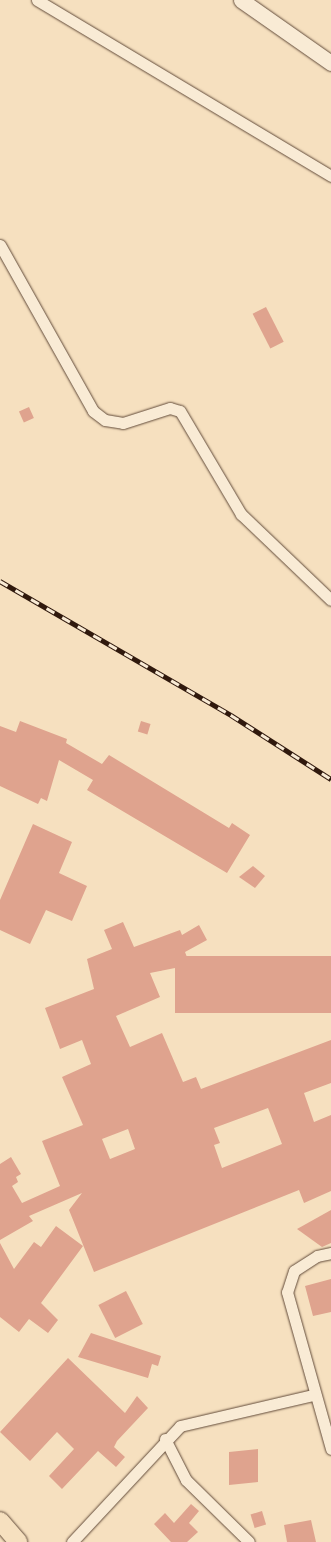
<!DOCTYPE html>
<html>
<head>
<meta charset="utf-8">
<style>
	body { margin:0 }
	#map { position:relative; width:331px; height:1542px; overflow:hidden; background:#f6e0bf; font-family:"IM FELL Great Primer",serif }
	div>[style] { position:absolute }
	.building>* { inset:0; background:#dfa38e; transform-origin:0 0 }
	.roads { filter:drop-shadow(0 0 1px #624b3a) drop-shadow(0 0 1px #624b3a) }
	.minor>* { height:11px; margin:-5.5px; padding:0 5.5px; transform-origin:5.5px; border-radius:5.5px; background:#f9ebd5 }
	.secondary>* { height:15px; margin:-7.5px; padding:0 7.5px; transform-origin:7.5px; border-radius:7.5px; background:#f9ebd5 }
	.trunk>* { height:18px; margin:-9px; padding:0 9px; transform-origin:9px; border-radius:9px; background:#f6e0bf }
	.rail>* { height:4.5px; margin-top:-2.25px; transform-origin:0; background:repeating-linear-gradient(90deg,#f9ebd5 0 9px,#30190d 0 18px); box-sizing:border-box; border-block:1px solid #30190d }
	span { translate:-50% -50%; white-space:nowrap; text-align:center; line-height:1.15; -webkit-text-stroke:3.5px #f9ebd5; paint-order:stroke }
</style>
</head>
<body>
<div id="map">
	<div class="building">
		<i style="left:266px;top:307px;width:39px;height:15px;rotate:63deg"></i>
		<i style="left:29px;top:407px;width:12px;height:11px;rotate:66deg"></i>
		<i style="clip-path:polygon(20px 721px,67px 739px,66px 743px,102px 764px,109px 755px,229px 828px,232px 823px,250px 835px,227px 873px,87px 790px,93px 780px,59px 760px,47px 801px,41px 798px,38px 804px,0 786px,0 726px,16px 732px)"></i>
		<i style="left:141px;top:721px;width:10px;height:11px;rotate:17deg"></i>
		<i style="clip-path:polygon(33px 824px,72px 842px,59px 873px,87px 886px,72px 921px,46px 910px,30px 944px,0 930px,0 900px)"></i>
		<i style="clip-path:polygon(253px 866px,265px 876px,255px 888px,239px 877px)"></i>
		<i style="clip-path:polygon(evenodd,123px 922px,134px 947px,180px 930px,182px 935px,199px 925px,207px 940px,185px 952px,190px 965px,150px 973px,160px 997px,116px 1016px,130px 1047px,162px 1033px,183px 1082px,196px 1077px,201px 1089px,331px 1040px,331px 1083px,304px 1093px,314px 1122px,331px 1115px,331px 1191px,304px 1203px,299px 1190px,94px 1272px,69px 1210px,82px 1193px,29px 1216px,33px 1221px,0 1240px,0 1164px,11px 1157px,21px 1174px,16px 1177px,18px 1182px,12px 1186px,22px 1203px,60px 1186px,42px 1141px,83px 1125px,62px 1077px,91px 1064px,82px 1040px,60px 1049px,45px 1008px,94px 989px,87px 959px,112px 949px,104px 930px,123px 922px,268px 1108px,282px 1144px,222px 1168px,214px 1145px,220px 1143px,214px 1128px,268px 1108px,123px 922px,128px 1129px,135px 1149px,110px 1159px,102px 1139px,128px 1129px)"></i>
		<i style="left:331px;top:956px;width:57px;height:156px;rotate:90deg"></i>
		<i style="clip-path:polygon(331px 1210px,331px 1243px,322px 1247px,297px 1229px)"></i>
		<i style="clip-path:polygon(56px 1226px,83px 1246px,41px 1303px,58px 1320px,48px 1333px,29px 1319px,19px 1332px,0 1317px,0 1243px,14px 1269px,34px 1242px,41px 1247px)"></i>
		<i style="clip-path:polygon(331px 1279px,331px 1312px,313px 1316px,305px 1286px)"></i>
		<i style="left:126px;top:1291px;width:37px;height:31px;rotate:63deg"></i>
		<i style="clip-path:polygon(91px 1333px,161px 1356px,158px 1366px,152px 1364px,148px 1378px,78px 1357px)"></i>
		<i style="clip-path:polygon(68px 1358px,125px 1413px,137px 1396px,148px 1408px,117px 1441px,114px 1447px,125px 1457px,116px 1467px,98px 1451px,62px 1489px,49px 1476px,74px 1449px,57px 1432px,30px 1461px,0 1432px)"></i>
		<i style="clip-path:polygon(258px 1449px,258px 1482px,229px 1485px,229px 1452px)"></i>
		<i style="clip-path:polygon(191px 1504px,199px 1511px,189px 1523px,198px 1532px,187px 1542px,171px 1542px,154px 1524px,165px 1513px,174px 1523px)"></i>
		<i style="left:262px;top:1511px;width:14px;height:12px;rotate:73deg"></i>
		<i style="clip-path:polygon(311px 1520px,316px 1542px,287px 1542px,284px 1525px)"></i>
	</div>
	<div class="roads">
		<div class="minor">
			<i style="left:37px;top:0;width:343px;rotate:30.9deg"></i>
			<i style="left:0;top:245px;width:190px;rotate:60.7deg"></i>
			<i style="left:93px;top:411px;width:15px;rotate:37deg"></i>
			<i style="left:105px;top:420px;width:18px;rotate:9deg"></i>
			<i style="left:123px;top:423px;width:49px;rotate:-17.7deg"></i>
			<i style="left:170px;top:408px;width:10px;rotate:17deg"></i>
			<i style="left:180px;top:411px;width:120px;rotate:59.4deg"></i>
			<i style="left:241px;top:514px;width:124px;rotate:43.7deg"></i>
			<i style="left:331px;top:1253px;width:14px;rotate:168deg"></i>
			<i style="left:317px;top:1256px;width:27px;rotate:147deg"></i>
			<i style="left:294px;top:1271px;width:22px;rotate:108deg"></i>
			<i style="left:287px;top:1292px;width:163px;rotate:74.3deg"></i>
			<i style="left:165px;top:1439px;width:46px;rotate:62.9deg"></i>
			<i style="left:186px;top:1480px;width:88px;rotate:44.5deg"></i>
			<i style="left:72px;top:1542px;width:158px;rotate:-47deg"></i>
			<i style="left:180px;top:1426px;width:137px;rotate:-13.1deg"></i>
		</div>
		<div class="secondary">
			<i style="left:241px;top:0;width:110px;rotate:35deg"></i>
		</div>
		<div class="trunk">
			<i style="left:0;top:1521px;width:28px;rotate:49deg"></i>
		</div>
	</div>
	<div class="rail">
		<i style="left:0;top:581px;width:267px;rotate:30.1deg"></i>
		<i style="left:231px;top:715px;width:119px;rotate:32.6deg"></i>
	</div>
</div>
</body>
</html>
